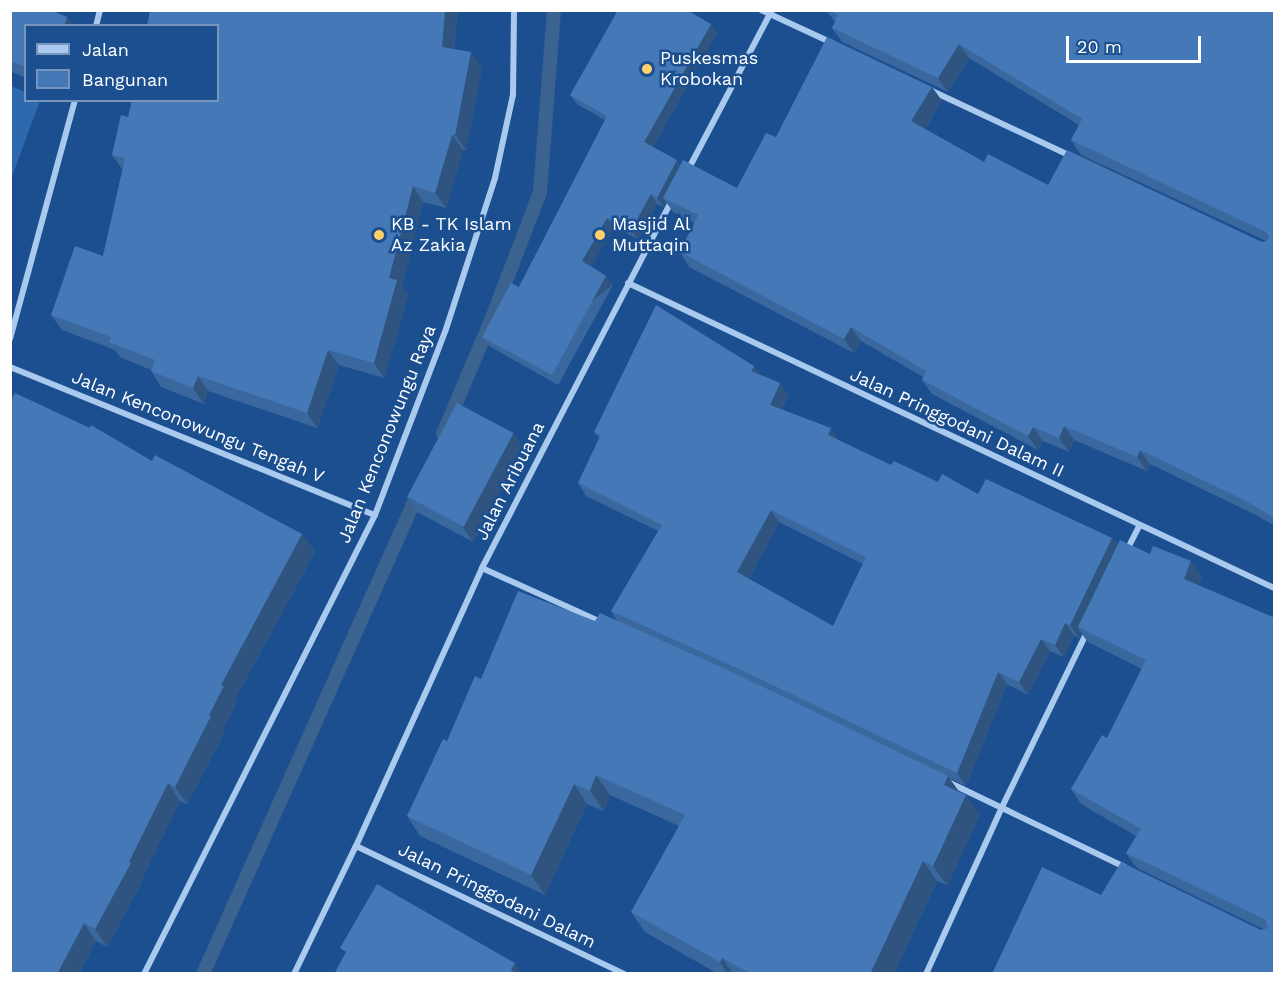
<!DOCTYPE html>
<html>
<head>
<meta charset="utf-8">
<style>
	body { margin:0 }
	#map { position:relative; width:1285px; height:984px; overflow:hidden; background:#1b4f8f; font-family:"Work Sans",sans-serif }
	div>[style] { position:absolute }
	.green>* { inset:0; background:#2e69ad }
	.stream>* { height:14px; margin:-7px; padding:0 7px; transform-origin:7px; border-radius:7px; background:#3c6290 }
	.street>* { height:6px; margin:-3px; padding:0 3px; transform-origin:3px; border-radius:3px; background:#a9c9ee }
	.wall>* { inset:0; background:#3a679d }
	.shaded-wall>* { inset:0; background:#305480; transform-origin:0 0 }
	.building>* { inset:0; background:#4478b7; transform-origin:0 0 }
	.dots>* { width:16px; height:16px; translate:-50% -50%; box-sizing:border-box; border:3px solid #1b4f8f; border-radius:50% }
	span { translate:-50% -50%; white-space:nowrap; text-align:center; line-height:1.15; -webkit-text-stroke:5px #1b4f8f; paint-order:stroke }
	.poi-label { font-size:18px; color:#fff }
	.left { translate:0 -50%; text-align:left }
	.street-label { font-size:18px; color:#fff }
	.frame { position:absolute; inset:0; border:12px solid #fff; pointer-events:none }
	.legend { position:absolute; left:24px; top:24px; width:195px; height:78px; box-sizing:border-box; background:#1b4f8f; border:2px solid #7695bc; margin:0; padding:8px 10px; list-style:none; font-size:18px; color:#fff }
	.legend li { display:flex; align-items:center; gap:12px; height:30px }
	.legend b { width:30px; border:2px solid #7695bc }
	.scale { position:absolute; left:1066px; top:36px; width:135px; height:27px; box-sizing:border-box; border:3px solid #fff; border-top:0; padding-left:8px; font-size:18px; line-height:21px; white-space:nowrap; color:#fff; -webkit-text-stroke:4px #1b4f8f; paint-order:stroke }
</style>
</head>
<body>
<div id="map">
	<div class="green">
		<i style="clip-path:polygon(11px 86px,25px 92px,26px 100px,40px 101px,11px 179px)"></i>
	</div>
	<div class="stream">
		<i style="left:443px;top:434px;width:121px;rotate:-67.1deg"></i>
		<i style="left:490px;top:323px;width:140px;rotate:-69.1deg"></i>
		<i style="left:540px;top:192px;width:183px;rotate:-85.6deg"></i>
		<i style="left:203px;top:974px;width:529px;rotate:-65.91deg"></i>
	</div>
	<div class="street">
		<i style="left:761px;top:10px;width:78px;rotate:24.9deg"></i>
		<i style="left:96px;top:26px;width:16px;rotate:-76deg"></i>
		<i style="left:930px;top:90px;width:156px;rotate:25.1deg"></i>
		<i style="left:688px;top:170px;width:181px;rotate:-62.3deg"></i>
		<i style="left:628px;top:283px;width:714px;rotate:25.27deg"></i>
		<i style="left:10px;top:339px;width:248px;rotate:-74.8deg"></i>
		<i style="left:10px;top:367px;width:394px;rotate:22.1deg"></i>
		<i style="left:1127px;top:550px;width:27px;rotate:-63deg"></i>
		<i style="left:482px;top:568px;width:131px;rotate:24.4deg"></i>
		<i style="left:948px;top:782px;width:196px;rotate:25.7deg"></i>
		<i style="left:356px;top:846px;width:297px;rotate:25.5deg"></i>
		<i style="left:144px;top:974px;width:514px;rotate:-63.29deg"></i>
		<i style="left:375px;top:515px;width:199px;rotate:-69.1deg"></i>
		<i style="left:446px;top:329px;width:159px;rotate:-72deg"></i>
		<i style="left:495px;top:178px;width:85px;rotate:-77.8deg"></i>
		<i style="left:513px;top:95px;width:85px;rotate:-89.3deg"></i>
		<i style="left:294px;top:974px;width:142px;rotate:-64.2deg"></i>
		<i style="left:356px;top:846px;width:305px;rotate:-65.6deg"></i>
		<i style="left:482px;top:568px;width:414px;rotate:-62.7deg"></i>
		<i style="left:926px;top:974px;width:183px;rotate:-65.5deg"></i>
		<i style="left:1002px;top:807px;width:195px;rotate:-64.1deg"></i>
	</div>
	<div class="wall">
		<i style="clip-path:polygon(10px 10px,67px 17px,73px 26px,26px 26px,26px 78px,10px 71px)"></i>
		<i style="clip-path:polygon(150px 10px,458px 10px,454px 49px,482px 67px,466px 150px,463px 150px,446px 208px,423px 202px,402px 287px,408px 296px,384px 378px,339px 365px,317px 428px,208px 391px,204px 404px,161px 387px,151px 371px,151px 370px,120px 357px,115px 350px,62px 330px,51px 315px,103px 256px,123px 170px,112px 155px,128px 117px,218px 100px)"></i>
		<i style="clip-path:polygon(826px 10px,1275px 10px,1275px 526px,1256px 515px,1150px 464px,1147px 471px,1074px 440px,1069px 452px,1043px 441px,1038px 450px,932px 394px,922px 380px,923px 377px,861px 341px,854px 353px,689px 267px,680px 252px,694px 223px,673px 212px,666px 202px,664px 207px,657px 204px,638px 239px,614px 227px,591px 266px,606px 276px,613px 285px,558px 385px,489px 346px,482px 337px,519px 287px,605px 120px,577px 104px,570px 95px,711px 24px,717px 33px,653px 147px,680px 165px,737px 188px,776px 137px,932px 87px,942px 101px,925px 129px,984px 162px,1048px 185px,1262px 242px,1266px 241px,1081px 155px,1071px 140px,1079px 125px,969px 58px,948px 92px,842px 42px,832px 28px,835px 22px)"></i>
		<i style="clip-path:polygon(evenodd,754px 366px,759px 374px,780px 383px,788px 396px,782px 409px,839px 441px,891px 465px,938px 482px,1112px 538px,1118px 545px,1150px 554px,1202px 576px,1198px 585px,1275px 618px,1275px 974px,1101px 895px,1261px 930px,1263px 929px,1137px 868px,1126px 853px,1136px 836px,1081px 804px,1071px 789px,1107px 738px,1142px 669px,1088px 642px,1081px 633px,1079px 638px,1074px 635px,1064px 657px,1050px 651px,1028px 695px,1007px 684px,966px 786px,949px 778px,959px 792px,966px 795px,980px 815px,947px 885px,937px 881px,894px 974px,718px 974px,645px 932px,631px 912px,679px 826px,610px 795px,604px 811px,587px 804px,545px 895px,420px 836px,407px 816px,481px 679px,595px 621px,617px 621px,611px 611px,658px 531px,586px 496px,578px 483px,599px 438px,594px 432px,754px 366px,779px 522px,863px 564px,833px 626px,749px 579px,779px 522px)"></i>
		<i style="clip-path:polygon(513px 433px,523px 448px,473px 542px,417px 512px,407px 497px)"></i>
		<i style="clip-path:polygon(152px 461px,302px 534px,315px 552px,234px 701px,236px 704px,222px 731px,224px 734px,187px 804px,180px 801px,142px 878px,143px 880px,107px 947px,96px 941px,79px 974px,10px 974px)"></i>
	</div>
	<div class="shaded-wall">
		<i style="clip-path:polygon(445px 10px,458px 10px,452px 62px,442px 47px)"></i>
		<i style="clip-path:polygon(67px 17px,73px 26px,64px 26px)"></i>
		<i style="clip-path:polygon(711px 24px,717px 33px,651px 151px,644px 142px)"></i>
		<i style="clip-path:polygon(959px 44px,969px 58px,948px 92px,938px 78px)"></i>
		<i style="clip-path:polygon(471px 52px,482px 67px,466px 150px,455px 135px)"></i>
		<i style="clip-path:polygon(932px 87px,942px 101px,921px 135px,911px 121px)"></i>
		<i style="clip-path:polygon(452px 135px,463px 150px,446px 208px,435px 193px)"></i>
		<i style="clip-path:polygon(677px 160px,683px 169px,663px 198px,666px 202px,664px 207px,657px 198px)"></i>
		<i style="clip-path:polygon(413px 186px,423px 202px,402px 287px,408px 296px,384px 378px,374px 363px,389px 278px)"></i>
		<i style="clip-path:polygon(651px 194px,657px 204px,638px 239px,631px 230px)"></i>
		<i style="clip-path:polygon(607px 218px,614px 227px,589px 270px,582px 261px)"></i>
		<i style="left:606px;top:276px;width:11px;height:113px;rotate:52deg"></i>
		<i style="clip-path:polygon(851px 327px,861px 341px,854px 353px,844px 339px)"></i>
		<i style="clip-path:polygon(328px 350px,339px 365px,317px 428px,307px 413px)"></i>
		<i style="clip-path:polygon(754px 366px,762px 379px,751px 371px)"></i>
		<i style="clip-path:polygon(198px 376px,208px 391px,204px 404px,193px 388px)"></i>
		<i style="clip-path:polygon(780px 383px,788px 396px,779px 417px,770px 405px)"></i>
		<i style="clip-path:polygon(1064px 426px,1074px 440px,1069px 452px,1059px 438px)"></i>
		<i style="clip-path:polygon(1033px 427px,1043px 441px,1038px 450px,1028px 436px)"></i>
		<i style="clip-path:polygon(831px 428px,839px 441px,828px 435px)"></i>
		<i style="clip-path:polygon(513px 433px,523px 448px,473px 542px,463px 527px)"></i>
		<i style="clip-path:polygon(1140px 450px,1150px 464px,1147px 471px,1137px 457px)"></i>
		<i style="clip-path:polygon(771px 510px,779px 522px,746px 585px,737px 572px)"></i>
		<i style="clip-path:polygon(302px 534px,315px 552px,234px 701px,236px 704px,222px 731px,224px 734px,187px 804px,175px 787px,209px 715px,221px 685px)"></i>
		<i style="clip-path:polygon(1112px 538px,1121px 550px,1078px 627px,1081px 633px,1079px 638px,1070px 625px)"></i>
		<i style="clip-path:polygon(1191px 561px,1202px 576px,1195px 594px,1184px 579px)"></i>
		<i style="clip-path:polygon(1065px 623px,1074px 635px,1064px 657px,1055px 645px)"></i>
		<i style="clip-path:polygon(1041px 639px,1050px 651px,1028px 695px,1019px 682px)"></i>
		<i style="clip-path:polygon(998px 672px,1007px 684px,966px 786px,957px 773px)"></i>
		<i style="clip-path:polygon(596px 775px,610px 795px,604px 811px,590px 791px)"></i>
		<i style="clip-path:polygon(948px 776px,962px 796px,944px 785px)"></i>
		<i style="clip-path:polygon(168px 783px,180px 801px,142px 878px,143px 880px,107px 947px,95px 929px)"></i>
		<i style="clip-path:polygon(574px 784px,587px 804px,545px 895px,531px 875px)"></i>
		<i style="clip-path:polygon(966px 795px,980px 815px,947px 885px,933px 866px)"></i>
		<i style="clip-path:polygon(923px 861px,937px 881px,894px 974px,870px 974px)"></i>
		<i style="clip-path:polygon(84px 923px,96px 941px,79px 974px,57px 974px)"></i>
		<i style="clip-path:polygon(722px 958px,733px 974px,727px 974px,720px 962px)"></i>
		<i style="clip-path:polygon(515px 963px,522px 974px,513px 974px,511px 970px)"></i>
	</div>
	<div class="building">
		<i style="clip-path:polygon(10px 10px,51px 10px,67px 17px,64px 26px,26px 26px,26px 67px,10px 61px)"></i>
		<i style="clip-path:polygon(150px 10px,445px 10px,442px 47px,471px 52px,455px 135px,452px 135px,435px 193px,413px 186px,389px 278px,397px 280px,374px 363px,328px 350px,307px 413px,198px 376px,193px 388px,151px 371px,155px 360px,109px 342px,111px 337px,51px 315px,75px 246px,103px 256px,125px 158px,112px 155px,121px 115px,128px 117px,132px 100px,218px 100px,218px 26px,147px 26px)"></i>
		<i style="clip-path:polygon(618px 10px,687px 10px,711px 24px,644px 142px,677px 160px,657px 198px,651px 194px,631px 230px,607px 218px,582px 261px,606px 276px,552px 375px,482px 337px,511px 283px,519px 287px,607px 116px,570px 95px)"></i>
		<i style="clip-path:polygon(829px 10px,1275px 10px,1275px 518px,1246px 501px,1140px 450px,1137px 457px,1064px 426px,1059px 438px,1033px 427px,1028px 436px,922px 380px,926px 371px,851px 327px,844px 339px,680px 252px,698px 215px,663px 198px,683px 160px,737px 188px,766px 133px,776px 137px,827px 37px,932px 87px,911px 121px,984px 162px,988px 154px,1048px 185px,1067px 150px,1262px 242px,1267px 241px,1269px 237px,1266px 232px,1071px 140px,1082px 119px,959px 44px,938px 78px,832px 28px,838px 15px)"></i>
		<i style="clip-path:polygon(evenodd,656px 305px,754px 366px,751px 371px,780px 383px,770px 405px,831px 428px,828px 435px,891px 465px,894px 461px,938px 482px,942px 474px,978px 494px,986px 479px,1112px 538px,1070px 625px,1065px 623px,1055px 645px,1041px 639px,1019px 682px,998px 672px,957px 773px,739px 669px,611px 611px,662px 525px,578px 483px,601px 435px,594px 432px,656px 305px,771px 510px,866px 557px,833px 626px,737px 572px,771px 510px)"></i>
		<i style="clip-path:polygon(15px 393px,90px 428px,91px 425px,152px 461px,155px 455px,302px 534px,221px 685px,224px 686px,209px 715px,211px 716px,175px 787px,168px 783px,129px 862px,131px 863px,95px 929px,84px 923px,57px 974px,10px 974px,10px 402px)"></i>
		<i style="left:457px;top:403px;width:64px;height:106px;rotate:28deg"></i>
		<i style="clip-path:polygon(1120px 540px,1150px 554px,1153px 546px,1191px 561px,1184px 579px,1275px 618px,1275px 974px,992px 974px,1042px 867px,1101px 895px,1121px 862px,1261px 930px,1268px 928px,1266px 920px,1126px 853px,1141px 829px,1071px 789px,1102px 735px,1107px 738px,1146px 660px,1078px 627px)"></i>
		<i style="clip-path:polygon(518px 591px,595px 621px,600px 613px,730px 671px,948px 776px,944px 785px,966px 795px,933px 866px,923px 861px,870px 974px,752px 974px,722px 958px,720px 962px,631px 912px,685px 815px,596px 775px,590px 791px,574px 784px,531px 875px,407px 816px,443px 739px,447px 741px,475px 676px,481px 679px)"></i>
		<i style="clip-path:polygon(377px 884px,515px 963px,511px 970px,518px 974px,334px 974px,346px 952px,340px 948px)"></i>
	</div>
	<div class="dots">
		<i style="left:647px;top:69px;background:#ffd166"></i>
		<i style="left:379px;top:235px;background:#ffd166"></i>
		<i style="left:600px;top:235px;background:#ffd166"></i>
	</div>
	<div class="poi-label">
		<span class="left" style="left:660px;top:69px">Puskesmas<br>Krobokan</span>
		<span class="left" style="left:391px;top:235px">KB - TK Islam<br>Az Zakia</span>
		<span class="left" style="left:612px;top:235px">Masjid Al<br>Muttaqin</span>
	</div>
	<div class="street-label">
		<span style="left:957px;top:423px;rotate:25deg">Jalan Pringgodani Dalam II</span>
		<span style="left:198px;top:427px;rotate:22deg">Jalan Kenconowungu Tengah V</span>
		<span style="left:387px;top:434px;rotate:-68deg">Jalan Kenconowungu Raya</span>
		<span style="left:510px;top:481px;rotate:-63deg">Jalan Aribuana</span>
		<span style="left:497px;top:896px;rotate:26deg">Jalan Pringgodani Dalam</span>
	</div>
	<div class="frame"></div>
	<ul class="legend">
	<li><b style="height:8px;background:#a9c9ee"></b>Jalan</li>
	<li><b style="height:16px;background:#4478b7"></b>Bangunan</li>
	</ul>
	<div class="scale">20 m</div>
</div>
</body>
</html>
